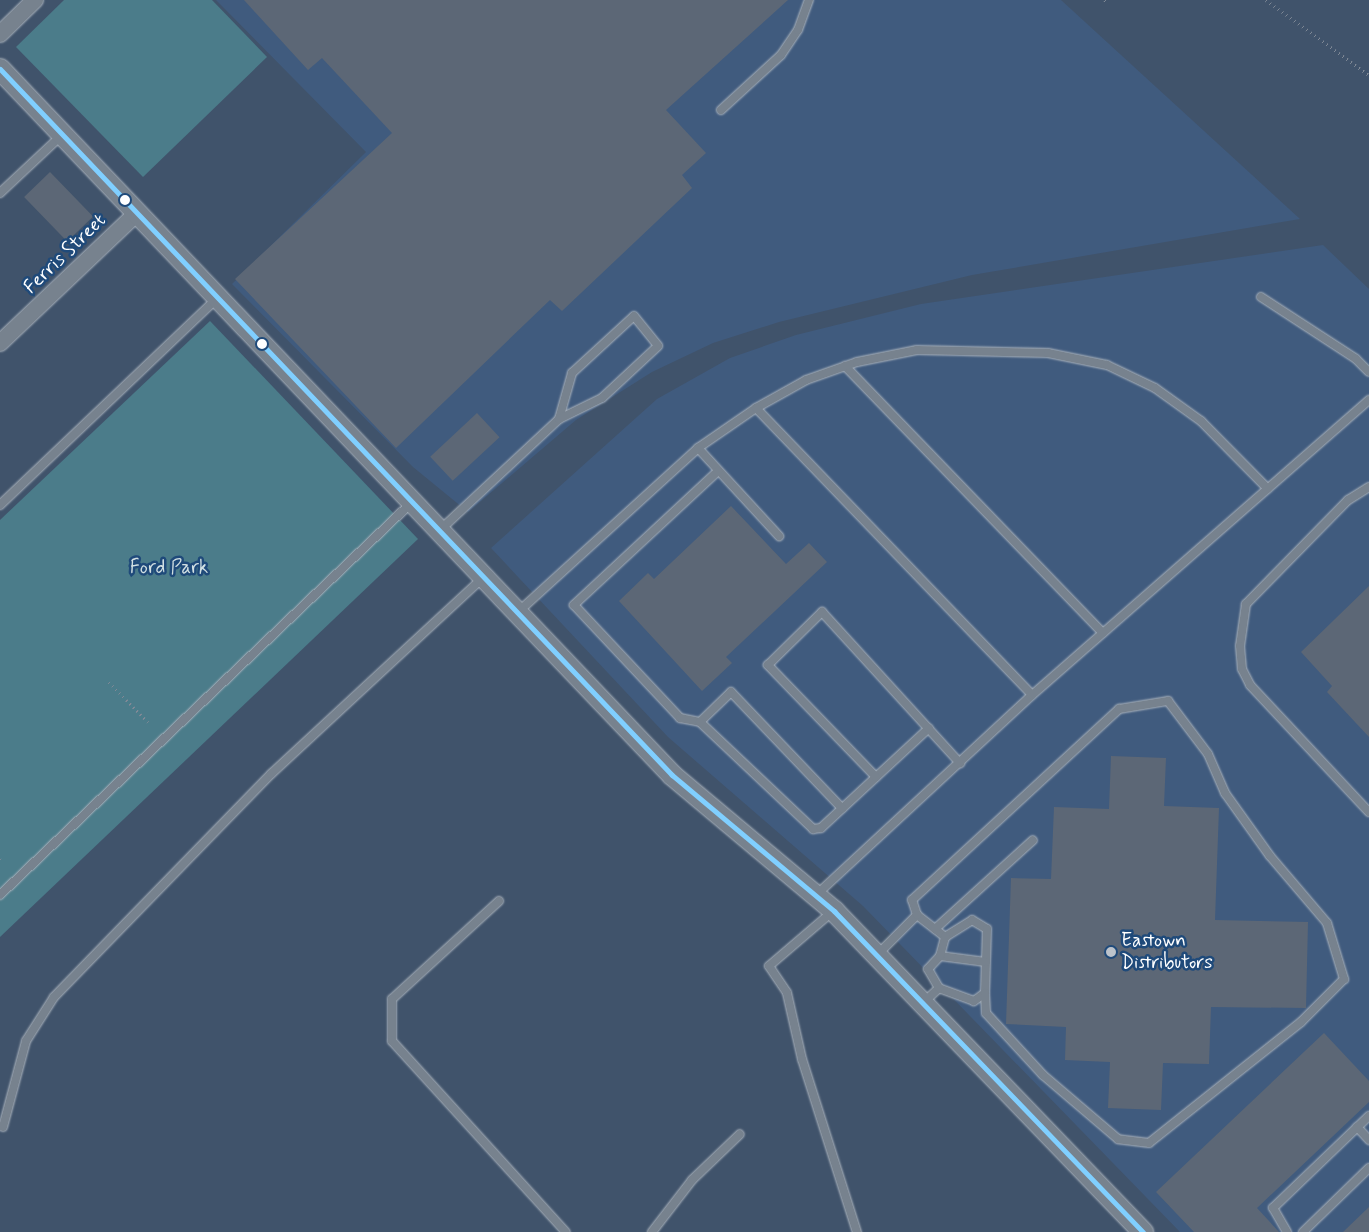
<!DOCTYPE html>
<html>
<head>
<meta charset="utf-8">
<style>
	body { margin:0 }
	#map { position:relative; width:1369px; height:1232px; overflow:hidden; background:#40536b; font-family:Mynerve,sans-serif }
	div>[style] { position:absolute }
	.built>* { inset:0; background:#405b7e }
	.green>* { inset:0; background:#4b7c8a }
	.building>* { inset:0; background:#5c6776; transform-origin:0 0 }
	.path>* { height:2.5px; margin-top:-1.25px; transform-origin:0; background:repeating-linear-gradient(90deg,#808996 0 1px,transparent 0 5px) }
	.roads { filter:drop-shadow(0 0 1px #a9b2bc) drop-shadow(0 0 1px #a9b2bc) }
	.service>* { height:8px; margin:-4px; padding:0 4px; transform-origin:4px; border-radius:4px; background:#77828e }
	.minor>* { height:16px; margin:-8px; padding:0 8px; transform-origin:8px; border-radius:8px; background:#77828e }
	.tertiary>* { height:20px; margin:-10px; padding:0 10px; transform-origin:10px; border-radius:10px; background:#77828e }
	.bus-1>* { height:5px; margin:-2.5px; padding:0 2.5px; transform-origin:2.5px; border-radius:2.5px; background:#80cfff }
	.dots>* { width:14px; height:14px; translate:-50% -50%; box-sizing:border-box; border:2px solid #1f4a7a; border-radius:50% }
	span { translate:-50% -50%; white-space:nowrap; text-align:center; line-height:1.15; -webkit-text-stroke:5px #1f4a7a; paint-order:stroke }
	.street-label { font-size:19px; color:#fff }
	.park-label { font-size:19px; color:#d2e0e3 }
	.poi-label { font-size:19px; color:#fff }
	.left { translate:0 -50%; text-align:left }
</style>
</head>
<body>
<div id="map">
	<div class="built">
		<i style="clip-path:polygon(216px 0,1061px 0,1300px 219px,972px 275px,779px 322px,713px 343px,652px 372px,576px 420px,468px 512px,413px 467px,232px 284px,366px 152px)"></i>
		<i style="clip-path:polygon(1323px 245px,1369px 289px,1369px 1232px,1180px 1232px,863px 906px,668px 737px,491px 548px,657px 399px,730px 358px,796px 335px,921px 304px)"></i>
	</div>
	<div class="green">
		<i style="clip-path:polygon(64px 0,212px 0,267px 57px,143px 177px,16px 47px)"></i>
		<i style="clip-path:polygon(210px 321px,418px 539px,0 937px,0 520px)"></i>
	</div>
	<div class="building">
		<i style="clip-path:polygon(244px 0,788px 0,666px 110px,706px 153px,682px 175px,692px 188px,562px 311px,550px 300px,396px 448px,235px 279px,392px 133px,322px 58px,308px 70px)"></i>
		<i style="left:50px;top:172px;width:62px;height:36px;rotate:46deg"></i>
		<i style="left:477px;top:413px;width:33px;height:64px;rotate:47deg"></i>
		<i style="clip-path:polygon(731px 506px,786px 564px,809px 543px,827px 562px,726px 657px,732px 663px,702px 691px,619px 601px,648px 573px,654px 579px)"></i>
		<i style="clip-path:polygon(1369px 586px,1369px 737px,1327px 692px,1332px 686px,1301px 652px)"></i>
		<i style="clip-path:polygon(1111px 756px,1166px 758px,1164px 806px,1219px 808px,1215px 920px,1308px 922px,1306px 1008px,1211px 1007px,1209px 1064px,1163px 1063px,1161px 1110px,1108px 1108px,1110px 1062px,1065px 1060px,1066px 1027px,1006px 1024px,1011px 878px,1051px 879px,1054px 807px,1109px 809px)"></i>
		<i style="clip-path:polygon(1324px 1033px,1369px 1081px,1369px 1102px,1257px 1208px,1279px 1232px,1194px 1232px,1156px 1192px)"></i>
		<i style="clip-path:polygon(1369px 1207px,1369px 1232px,1343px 1232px)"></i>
	</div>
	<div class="path">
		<i style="left:1105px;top:0;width:4px;rotate:56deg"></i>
		<i style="left:1266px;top:0;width:127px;rotate:36.1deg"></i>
		<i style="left:109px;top:682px;width:56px;rotate:45.7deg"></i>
		<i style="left:0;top:859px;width:1px;rotate:45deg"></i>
	</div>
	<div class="roads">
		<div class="service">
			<i style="left:721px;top:110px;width:81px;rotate:-42.5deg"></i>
			<i style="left:781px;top:55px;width:30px;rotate:-56deg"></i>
			<i style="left:798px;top:30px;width:32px;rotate:-70deg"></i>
			<i style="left:0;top:193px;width:85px;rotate:-43.1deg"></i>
			<i style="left:1261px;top:297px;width:113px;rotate:33.1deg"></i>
			<i style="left:1356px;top:359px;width:18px;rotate:45deg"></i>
			<i style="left:845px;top:366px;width:371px;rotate:46deg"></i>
			<i style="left:756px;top:408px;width:57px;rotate:-29.2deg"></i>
			<i style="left:806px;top:380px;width:54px;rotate:-19.4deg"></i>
			<i style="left:857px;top:362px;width:61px;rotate:-11.3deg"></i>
			<i style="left:917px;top:350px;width:131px;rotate:1.3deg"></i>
			<i style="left:1048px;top:353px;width:60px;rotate:11.5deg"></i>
			<i style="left:1107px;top:365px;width:53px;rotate:25.6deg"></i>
			<i style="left:1155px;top:388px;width:57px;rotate:35.7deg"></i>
			<i style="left:1201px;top:421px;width:95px;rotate:45.4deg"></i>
			<i style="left:698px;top:448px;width:120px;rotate:47.4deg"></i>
			<i style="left:718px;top:471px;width:197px;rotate:137.1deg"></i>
			<i style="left:574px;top:605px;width:155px;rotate:46.8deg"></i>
			<i style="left:680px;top:718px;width:20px;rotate:11deg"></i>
			<i style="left:700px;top:722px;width:156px;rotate:43.4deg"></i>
			<i style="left:813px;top:829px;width:8px;rotate:-7deg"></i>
			<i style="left:821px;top:828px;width:147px;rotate:-42.8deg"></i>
			<i style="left:1369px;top:487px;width:25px;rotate:148deg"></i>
			<i style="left:1348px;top:500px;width:146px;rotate:134.4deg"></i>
			<i style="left:1246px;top:604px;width:42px;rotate:98.1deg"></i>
			<i style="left:1240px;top:646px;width:23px;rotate:85deg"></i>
			<i style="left:1242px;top:669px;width:18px;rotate:63deg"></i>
			<i style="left:1250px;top:685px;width:174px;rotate:46.9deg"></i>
			<i style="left:0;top:505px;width:300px;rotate:-43.6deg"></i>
			<i style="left:440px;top:530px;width:163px;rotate:-43deg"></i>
			<i style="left:559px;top:419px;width:48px;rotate:-74.2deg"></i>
			<i style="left:572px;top:373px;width:84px;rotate:-42.6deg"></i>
			<i style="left:634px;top:316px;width:38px;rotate:51deg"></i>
			<i style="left:658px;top:346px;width:76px;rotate:137.1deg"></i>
			<i style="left:602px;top:398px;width:48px;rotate:154deg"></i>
			<i style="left:518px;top:612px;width:244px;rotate:-42.3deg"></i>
			<i style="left:698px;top:448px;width:70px;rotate:-34.6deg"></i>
			<i style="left:756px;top:408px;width:398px;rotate:46.1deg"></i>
			<i style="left:1032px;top:695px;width:293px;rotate:137.2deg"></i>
			<i style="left:1032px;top:695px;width:448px;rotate:-41.2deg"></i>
			<i style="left:700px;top:722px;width:43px;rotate:-44.1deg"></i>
			<i style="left:731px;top:692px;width:161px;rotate:46.3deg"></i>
			<i style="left:876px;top:777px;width:156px;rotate:-134deg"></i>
			<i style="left:768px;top:665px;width:76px;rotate:-44.5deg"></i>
			<i style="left:822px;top:612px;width:205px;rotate:47.6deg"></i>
			<i style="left:0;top:895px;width:568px;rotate:-43.64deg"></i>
			<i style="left:499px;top:901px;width:145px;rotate:137.5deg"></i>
			<i style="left:392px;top:999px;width:42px;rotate:90deg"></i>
			<i style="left:392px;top:1041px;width:258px;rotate:47.7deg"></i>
			<i style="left:832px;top:912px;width:83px;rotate:139.4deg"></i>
			<i style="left:769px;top:966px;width:32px;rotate:56deg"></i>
			<i style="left:787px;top:993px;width:68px;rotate:77.2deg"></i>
			<i style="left:802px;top:1059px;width:182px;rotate:72.4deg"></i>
			<i style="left:917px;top:915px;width:36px;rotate:38deg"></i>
			<i style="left:945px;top:937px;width:32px;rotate:-32deg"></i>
			<i style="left:972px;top:920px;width:17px;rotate:31deg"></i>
			<i style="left:987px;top:929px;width:64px;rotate:91.8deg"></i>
			<i style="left:985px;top:993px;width:14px;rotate:144deg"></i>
			<i style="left:974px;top:1001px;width:37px;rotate:-160deg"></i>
			<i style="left:939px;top:988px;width:21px;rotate:137deg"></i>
			<i style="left:935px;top:929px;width:132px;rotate:-42.2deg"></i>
			<i style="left:877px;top:955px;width:57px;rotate:-45deg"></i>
			<i style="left:917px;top:915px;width:16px;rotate:-108deg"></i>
			<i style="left:912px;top:900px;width:282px;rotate:-42.7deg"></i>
			<i style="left:1119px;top:709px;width:50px;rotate:-9.3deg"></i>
			<i style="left:1168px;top:701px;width:66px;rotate:53deg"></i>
			<i style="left:1208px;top:754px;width:43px;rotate:66.4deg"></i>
			<i style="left:1225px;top:793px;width:77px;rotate:54.5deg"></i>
			<i style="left:1270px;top:856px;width:88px;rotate:49.6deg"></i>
			<i style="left:1327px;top:923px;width:59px;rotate:73.1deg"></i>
			<i style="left:1344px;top:979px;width:61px;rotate:135deg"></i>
			<i style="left:1301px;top:1022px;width:194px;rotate:141.5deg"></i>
			<i style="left:1149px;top:1143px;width:31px;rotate:-173deg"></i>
			<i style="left:1118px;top:1139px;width:99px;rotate:-139.5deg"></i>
			<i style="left:1043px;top:1075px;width:84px;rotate:-132.6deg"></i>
			<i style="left:986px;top:1013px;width:20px;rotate:-93deg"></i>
			<i style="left:940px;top:956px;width:46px;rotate:7.4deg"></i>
			<i style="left:939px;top:988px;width:22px;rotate:-120deg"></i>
			<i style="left:928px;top:969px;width:18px;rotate:-47deg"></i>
			<i style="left:940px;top:956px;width:20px;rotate:-75deg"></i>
			<i style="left:3px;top:1127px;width:89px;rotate:-75deg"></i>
			<i style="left:26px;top:1041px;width:52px;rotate:-57.5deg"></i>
			<i style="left:54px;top:997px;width:311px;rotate:-45.8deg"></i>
			<i style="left:271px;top:774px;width:289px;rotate:-42.8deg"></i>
			<i style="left:1357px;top:1127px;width:18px;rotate:47deg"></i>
			<i style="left:652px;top:1232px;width:66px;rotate:-52.4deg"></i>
			<i style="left:692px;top:1180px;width:66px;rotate:-43.8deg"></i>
			<i style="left:1287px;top:1232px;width:28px;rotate:-120deg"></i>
			<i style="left:1273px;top:1208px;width:133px;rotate:-43.8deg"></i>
			<i style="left:1303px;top:1232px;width:92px;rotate:-44.1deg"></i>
		</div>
		<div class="minor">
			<i style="left:0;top:34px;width:49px;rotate:-44.2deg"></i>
			<i style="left:0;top:343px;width:187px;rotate:-43.5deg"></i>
		</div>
		<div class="tertiary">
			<i style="left:0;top:69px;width:975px;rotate:46.41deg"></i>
			<i style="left:672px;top:775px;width:212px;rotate:40deg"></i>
			<i style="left:834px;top:911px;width:446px;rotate:46.1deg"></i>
		</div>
	</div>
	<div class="bus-1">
		<i style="left:0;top:69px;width:975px;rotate:46.41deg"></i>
		<i style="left:672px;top:775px;width:212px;rotate:40deg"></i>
		<i style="left:834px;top:911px;width:446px;rotate:46.1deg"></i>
	</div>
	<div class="dots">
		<i style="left:125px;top:200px;background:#fff"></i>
		<i style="left:262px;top:344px;background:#fff"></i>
		<i style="left:1111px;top:952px;background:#bcc3cb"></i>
	</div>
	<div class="street-label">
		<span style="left:65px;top:254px;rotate:-44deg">Ferris Street</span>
	</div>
	<div class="park-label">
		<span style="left:169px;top:568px">Ford Park</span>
	</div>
	<div class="poi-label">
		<span class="left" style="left:1121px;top:952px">Eastown<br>Distributors</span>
	</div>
</div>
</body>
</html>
